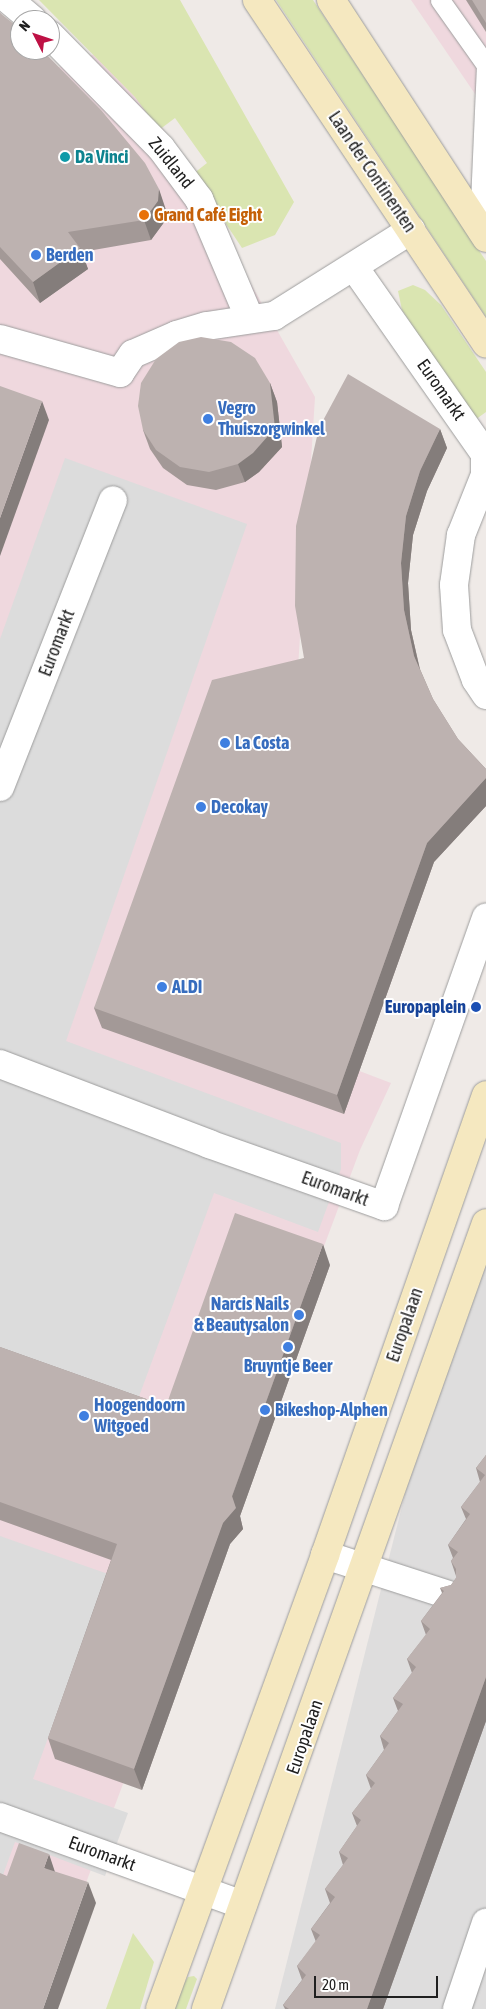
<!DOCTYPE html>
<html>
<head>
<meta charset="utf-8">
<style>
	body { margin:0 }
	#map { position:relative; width:486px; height:2009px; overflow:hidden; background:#efeae7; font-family:"Asap Condensed",sans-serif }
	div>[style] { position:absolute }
	.residential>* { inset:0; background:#dedddd }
	.commercial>* { inset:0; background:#efd8de }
	.grass>* { inset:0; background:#dae5b1 }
	.parking>* { inset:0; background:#dcdcdc }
	.roads { filter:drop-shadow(0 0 1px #9d9d9d) drop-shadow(0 0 1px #9d9d9d) }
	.lane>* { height:19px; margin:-9.5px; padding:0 9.5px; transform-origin:9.5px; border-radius:9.5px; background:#fff }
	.street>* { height:28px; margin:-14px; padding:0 14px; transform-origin:14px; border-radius:14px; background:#fff }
	.secondary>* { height:28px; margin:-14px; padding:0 14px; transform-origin:14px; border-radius:14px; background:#f5e8c0 }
	.wall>* { inset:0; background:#a39997 }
	.shaded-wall>* { inset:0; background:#847d7b }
	.building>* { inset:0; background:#bdb2b0 }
	.dots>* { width:14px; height:14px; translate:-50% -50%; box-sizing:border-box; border:2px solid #fff; border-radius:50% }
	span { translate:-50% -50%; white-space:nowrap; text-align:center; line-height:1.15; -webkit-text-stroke:4px #fff; paint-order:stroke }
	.culture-label { font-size:18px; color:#0d838f; font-weight:700 }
	.left { translate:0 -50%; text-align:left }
	.street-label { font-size:18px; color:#202020 }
	.food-label { font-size:18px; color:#c56008; font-weight:700 }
	.shop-label { font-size:18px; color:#366cbe; font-weight:700 }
	.right { translate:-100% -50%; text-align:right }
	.transit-label { font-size:18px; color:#164399; font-weight:700 }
	.north { position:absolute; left:10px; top:10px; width:50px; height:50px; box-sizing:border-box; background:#fff; border:1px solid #a6a6a6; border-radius:50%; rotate:311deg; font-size:14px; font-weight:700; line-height:20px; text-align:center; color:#202020 }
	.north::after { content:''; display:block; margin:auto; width:18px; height:22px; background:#be1145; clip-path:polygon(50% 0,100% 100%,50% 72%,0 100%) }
	.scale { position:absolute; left:314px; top:1976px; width:124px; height:22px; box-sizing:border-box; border:2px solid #202020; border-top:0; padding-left:6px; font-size:15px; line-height:18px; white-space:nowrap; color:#202020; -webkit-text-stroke:4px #fff; paint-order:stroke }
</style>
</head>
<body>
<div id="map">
	<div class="residential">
		<i style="clip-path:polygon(486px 1257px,486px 2009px,275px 2009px,418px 1443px)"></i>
	</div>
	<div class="commercial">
		<i style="clip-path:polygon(411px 0,486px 0,486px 110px)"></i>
		<i style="clip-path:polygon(116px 46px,315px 397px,295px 716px,183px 1004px,391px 1083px,360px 1150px,68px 1931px,0 1906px,0 89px)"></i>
	</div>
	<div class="grass">
		<i style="clip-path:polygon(39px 0,180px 0,294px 202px,275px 235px,242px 248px,193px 174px,207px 163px,175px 118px,159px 130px,135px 97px)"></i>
		<i style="clip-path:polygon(276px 0,313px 0,486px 261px,486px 317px)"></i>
		<i style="clip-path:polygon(413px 285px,425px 290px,441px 305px,486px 372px,486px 412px,475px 420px,402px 310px,398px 291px)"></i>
		<i style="clip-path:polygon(133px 1933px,154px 1962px,140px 2009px,106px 2009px)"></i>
		<i style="clip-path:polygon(194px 1976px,197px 1979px,186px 2009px,168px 2009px,188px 1977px)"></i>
	</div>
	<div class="parking">
		<i style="clip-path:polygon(65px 458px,247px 524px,66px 1041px,341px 1143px,341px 1169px,318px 1232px,214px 1193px,137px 1402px,0 1353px,0 639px)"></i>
		<i style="clip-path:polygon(0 1536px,108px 1574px,33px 1779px,128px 1813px,105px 1876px,15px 1842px,0 1883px)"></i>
	</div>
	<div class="roads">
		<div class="lane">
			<i style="left:440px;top:0;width:80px;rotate:54.7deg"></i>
			<i style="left:486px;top:65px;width:162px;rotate:92.5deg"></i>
		</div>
		<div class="street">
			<i style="left:9px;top:0;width:31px;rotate:40deg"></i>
			<i style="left:50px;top:35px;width:158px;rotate:45.5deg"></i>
			<i style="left:161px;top:148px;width:64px;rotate:53.3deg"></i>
			<i style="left:199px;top:199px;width:130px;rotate:67deg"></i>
			<i style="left:354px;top:267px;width:228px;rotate:55deg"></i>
			<i style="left:485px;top:454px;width:21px;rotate:90deg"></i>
			<i style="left:485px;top:475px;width:65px;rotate:111.8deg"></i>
			<i style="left:461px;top:535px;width:50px;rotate:98deg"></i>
			<i style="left:454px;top:585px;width:45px;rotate:86.2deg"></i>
			<i style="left:457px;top:630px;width:53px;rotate:69.2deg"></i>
			<i style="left:476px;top:680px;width:18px;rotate:56deg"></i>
			<i style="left:0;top:339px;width:125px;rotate:15.8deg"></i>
			<i style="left:120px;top:373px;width:23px;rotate:-56deg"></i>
			<i style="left:133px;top:354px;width:48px;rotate:-23.4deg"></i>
			<i style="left:177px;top:335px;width:31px;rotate:-17deg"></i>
			<i style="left:207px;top:326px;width:68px;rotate:-8.5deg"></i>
			<i style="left:274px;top:316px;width:162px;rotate:-32.1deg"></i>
			<i style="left:0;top:787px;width:308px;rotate:-68.5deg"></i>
			<i style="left:0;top:1064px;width:224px;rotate:20.9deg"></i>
			<i style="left:209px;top:1144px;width:186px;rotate:19.5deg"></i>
			<i style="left:384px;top:1206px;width:306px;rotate:-70.5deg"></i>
			<i style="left:325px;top:1555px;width:130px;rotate:17.9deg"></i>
			<i style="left:0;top:1817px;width:258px;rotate:19.9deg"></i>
			<i style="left:457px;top:2009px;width:91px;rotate:-71.4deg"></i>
		</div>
		<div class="secondary">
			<i style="left:257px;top:0;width:413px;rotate:56.3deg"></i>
			<i style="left:331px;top:0;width:284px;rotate:56.9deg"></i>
			<i style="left:160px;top:2009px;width:483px;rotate:-70deg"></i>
			<i style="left:325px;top:1555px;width:487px;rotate:-70.7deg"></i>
			<i style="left:206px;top:2009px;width:834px;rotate:-70.39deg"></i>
		</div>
	</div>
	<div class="wall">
		<i style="clip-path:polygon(466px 0,486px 0,486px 32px)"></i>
		<i style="clip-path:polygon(0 13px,166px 210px,165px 221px,151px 240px,82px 252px,88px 269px,40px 303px,0 259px)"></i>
		<i style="clip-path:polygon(270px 383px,277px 402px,282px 447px,259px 472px,245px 482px,216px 490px,187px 485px,163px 468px,150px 449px,143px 430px)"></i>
		<i style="clip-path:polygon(440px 429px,447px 448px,427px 491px,413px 535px,408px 583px,411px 630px,420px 669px,433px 699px,458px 739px,486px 769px,486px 806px,434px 862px,344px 1114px,102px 1028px,94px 1008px,304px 658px)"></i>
		<i style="clip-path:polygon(330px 1265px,240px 1516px,243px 1529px,230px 1544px,142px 1790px,55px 1759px,48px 1738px,111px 1560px,0 1520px,0 1347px,166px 1406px)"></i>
		<i style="clip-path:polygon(486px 1455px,486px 1721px,383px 2009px,285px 2009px,283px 2005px,302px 1980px,297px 1966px,316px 1942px,311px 1929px,330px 1903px,325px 1889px,343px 1865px,339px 1852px,357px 1826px,352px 1813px,371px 1789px,366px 1775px,384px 1750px,380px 1736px,398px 1711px,393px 1698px,412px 1673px,407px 1659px,426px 1635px,421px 1621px,442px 1593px,440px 1588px,451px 1585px,456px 1578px,456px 1576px,451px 1561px,453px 1558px,448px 1545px,466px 1519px,461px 1507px,480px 1482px,476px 1468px)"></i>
	</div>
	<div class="shaded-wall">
		<i style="clip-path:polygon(159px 189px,166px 210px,165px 221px,151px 240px,144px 220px)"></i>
		<i style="clip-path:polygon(80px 248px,88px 269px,40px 303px,33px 282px)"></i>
		<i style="clip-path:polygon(270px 383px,277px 402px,282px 447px,259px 472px,245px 482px,238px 464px)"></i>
		<i style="clip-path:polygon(42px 401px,49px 420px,0 556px,0 518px)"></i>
		<i style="clip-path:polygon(440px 429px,447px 448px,427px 491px,413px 535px,408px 583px,411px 630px,421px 675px,414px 656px,404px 610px,401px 563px,406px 516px,420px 471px)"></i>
		<i style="clip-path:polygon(486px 778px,486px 806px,434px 862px,344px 1114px,337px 1095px,427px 843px)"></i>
		<i style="clip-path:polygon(323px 1244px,330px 1265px,240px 1516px,243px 1529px,230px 1544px,142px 1790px,134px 1769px)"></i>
		<i style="clip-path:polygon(486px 1677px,486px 1721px,383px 2009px,367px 2009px)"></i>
		<i style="clip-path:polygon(49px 1854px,56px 1875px,44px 1868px)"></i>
		<i style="clip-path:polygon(88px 1882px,96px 1903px,58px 2009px,43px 2009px)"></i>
	</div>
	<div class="building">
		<i style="clip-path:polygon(472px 0,486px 0,486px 23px)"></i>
		<i style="clip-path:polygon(0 13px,20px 29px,20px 50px,42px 50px,101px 110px,145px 163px,159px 189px,158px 201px,144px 220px,68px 232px,80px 248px,33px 282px,0 247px)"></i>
		<i style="clip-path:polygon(201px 337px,231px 342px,255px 358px,270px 383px,275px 428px,253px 453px,238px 464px,209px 472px,180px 467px,156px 450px,143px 430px,138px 406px,141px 383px,156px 359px,179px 342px)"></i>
		<i style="clip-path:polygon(348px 374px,440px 429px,420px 471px,406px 516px,401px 563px,404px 610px,414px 656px,433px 699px,458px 739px,486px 769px,486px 778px,427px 843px,337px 1095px,94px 1008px,212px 680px,304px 658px,295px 606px,296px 526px,319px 428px)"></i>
		<i style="clip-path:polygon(0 386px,42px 401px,0 518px)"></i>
		<i style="clip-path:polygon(235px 1213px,323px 1244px,232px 1496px,236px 1508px,223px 1523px,134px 1769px,48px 1738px,117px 1544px,0 1502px,0 1347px,166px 1406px)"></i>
		<i style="clip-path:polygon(486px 1455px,486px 1677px,367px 2009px,289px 2009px,283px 2005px,306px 1975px,297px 1966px,320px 1935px,311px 1929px,335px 1897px,325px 1889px,348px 1858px,339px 1852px,361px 1820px,352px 1813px,375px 1783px,366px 1775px,389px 1743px,380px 1736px,403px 1704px,393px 1698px,416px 1667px,407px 1659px,430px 1629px,421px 1621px,444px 1591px,440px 1588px,451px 1585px,456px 1578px,456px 1569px,451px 1561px,458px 1552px,448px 1545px,470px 1514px,461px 1507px,485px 1475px,476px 1468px)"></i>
		<i style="clip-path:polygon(19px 1843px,49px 1854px,44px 1868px,88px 1882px,43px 2009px,0 2009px,0 1873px,7px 1876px)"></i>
	</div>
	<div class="dots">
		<i style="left:65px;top:157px;background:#0f9aa8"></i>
		<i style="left:144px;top:215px;background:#e8710a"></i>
		<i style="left:36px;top:255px;background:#3f7fe0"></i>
		<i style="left:208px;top:419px;background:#3f7fe0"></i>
		<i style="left:225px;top:743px;background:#3f7fe0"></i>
		<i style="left:201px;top:807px;background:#3f7fe0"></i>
		<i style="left:162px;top:987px;background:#3f7fe0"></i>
		<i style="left:476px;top:1007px;background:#1a4fb4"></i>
		<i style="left:299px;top:1315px;background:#3f7fe0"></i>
		<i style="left:288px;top:1347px;background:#3f7fe0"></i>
		<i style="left:265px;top:1410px;background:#3f7fe0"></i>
		<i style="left:84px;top:1416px;background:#3f7fe0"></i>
	</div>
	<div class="culture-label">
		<span class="left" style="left:75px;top:157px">Da Vinci</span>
	</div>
	<div class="street-label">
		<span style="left:171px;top:163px;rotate:51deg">Zuidland</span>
		<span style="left:372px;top:172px;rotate:56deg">Laan der Continenten</span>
		<span style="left:441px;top:390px;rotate:55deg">Euromarkt</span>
		<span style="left:57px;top:643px;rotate:-69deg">Euromarkt</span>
		<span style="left:335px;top:1189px;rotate:20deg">Euromarkt</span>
		<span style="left:405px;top:1325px;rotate:-71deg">Europalaan</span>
		<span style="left:305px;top:1737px;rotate:-71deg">Europalaan</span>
		<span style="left:102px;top:1854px;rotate:20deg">Euromarkt</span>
	</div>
	<div class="food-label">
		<span class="left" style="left:154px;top:215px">Grand Café Eight</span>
	</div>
	<div class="shop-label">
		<span class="left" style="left:46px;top:255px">Berden</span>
		<span class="left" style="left:218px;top:419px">Vegro<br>Thuiszorgwinkel</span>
		<span class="left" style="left:235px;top:743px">La Costa</span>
		<span class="left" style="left:211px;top:807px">Decokay</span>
		<span class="left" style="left:172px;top:987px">ALDI</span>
		<span class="right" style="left:289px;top:1315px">Narcis Nails<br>&amp; Beautysalon</span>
		<span style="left:288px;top:1366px">Bruyntje Beer</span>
		<span class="left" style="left:94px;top:1416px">Hoogendoorn<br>Witgoed</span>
		<span class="left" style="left:275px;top:1410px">Bikeshop-Alphen</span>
	</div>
	<div class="transit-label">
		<span class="right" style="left:466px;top:1007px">Europaplein</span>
	</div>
	<div class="north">N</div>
	<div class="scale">20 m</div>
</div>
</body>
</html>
